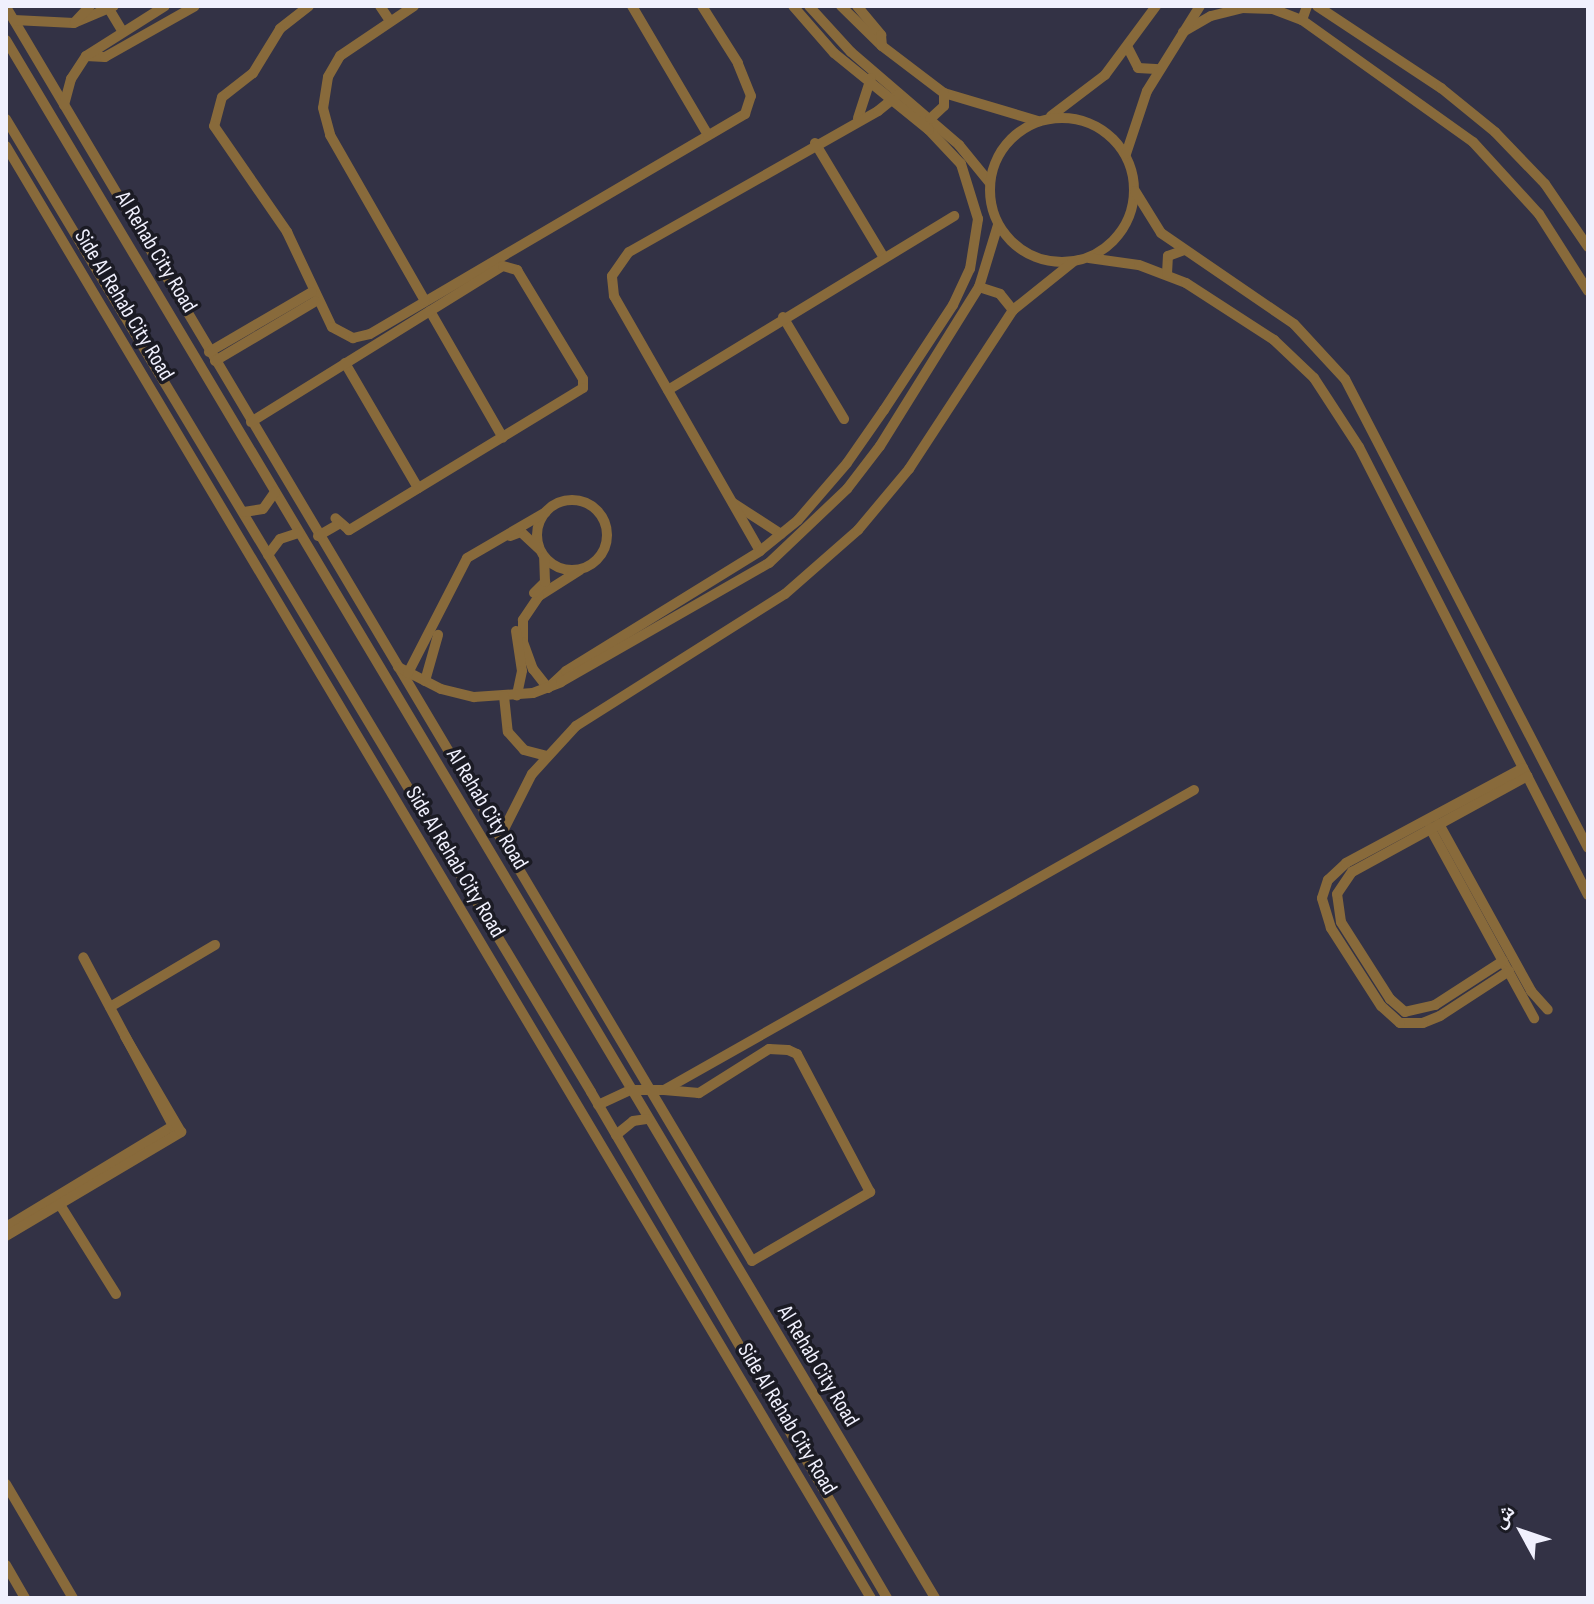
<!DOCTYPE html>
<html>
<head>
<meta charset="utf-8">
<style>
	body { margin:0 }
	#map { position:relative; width:1594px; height:1604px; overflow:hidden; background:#333245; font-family:"Sofia Sans Condensed","Noto Naskh Arabic",sans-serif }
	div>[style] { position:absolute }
	.minor>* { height:10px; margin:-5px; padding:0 5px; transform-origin:5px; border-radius:5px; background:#886a3b }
	.minor>.ring { margin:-5px; padding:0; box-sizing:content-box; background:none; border:10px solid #886a3b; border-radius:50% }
	span { translate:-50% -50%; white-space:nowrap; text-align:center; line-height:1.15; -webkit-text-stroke:7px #1b1b24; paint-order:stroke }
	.street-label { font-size:22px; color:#f0f0fd }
	.frame { position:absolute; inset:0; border:8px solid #f0f0fd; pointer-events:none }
	.north { position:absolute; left:1482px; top:1492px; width:80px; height:80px; -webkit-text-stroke:6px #1b1b24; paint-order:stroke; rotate:310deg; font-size:22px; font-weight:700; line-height:32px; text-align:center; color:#f0f0fd }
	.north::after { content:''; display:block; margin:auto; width:28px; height:36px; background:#f0f0fd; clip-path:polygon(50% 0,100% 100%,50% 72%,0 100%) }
</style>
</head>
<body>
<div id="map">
	<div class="minor">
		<i style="left:309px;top:6px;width:37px;rotate:142deg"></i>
		<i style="left:280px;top:29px;width:52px;rotate:121.5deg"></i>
		<i style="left:253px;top:73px;width:39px;rotate:142deg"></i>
		<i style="left:222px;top:97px;width:30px;rotate:105deg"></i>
		<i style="left:214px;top:126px;width:129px;rotate:55.4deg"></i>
		<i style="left:287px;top:232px;width:105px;rotate:64.7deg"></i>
		<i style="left:332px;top:327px;width:24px;rotate:28deg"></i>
		<i style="left:353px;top:338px;width:17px;rotate:-13deg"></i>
		<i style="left:370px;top:334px;width:435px;rotate:-30.4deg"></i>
		<i style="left:745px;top:114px;width:19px;rotate:-72deg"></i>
		<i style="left:751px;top:96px;width:35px;rotate:-112deg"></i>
		<i style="left:738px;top:63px;width:67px;rotate:-122.3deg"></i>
		<i style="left:380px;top:6px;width:18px;rotate:56deg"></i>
		<i style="left:414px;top:6px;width:89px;rotate:146deg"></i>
		<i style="left:340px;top:56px;width:24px;rotate:120deg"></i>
		<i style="left:328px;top:77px;width:31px;rotate:99deg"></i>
		<i style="left:323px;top:108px;width:28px;rotate:75deg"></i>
		<i style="left:330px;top:135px;width:191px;rotate:60.2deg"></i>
		<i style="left:632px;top:6px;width:150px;rotate:59.5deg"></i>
		<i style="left:809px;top:6px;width:62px;rotate:47.6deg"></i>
		<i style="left:851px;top:52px;width:143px;rotate:40.7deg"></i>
		<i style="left:959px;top:145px;width:49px;rotate:50.8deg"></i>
		<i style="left:841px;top:6px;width:57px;rotate:44.3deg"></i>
		<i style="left:882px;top:46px;width:78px;rotate:37.2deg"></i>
		<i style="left:944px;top:93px;width:98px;rotate:16.6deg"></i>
		<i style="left:857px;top:6px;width:38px;rotate:50deg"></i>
		<i style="left:881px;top:35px;width:11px;rotate:85deg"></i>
		<i style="left:1317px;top:6px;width:149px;rotate:33.5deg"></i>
		<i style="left:1441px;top:88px;width:70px;rotate:39.2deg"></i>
		<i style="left:1495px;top:132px;width:72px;rotate:46.1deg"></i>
		<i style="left:1545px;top:184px;width:76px;rotate:55.7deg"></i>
		<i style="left:6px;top:7px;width:1459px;rotate:59.25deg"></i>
		<i style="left:752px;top:1261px;width:137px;rotate:-30.3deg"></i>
		<i style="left:870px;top:1192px;width:156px;rotate:-117.9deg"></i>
		<i style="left:797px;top:1054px;width:10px;rotate:-156deg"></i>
		<i style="left:788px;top:1050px;width:19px;rotate:-177deg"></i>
		<i style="left:769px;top:1049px;width:83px;rotate:147.8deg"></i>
		<i style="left:699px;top:1093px;width:35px;rotate:-175deg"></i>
		<i style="left:109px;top:9px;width:26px;rotate:59deg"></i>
		<i style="left:14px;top:20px;width:60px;rotate:2.9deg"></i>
		<i style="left:74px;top:23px;width:43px;rotate:-23deg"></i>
		<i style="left:1302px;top:20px;width:15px;rotate:-70deg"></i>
		<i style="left:75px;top:22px;width:22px;rotate:-47deg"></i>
		<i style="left:1183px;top:32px;width:32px;rotate:-30deg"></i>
		<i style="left:1211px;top:16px;width:32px;rotate:-14deg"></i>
		<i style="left:1242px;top:8px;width:31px;rotate:2deg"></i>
		<i style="left:1273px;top:9px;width:31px;rotate:21deg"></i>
		<i style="left:1302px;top:20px;width:210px;rotate:35.5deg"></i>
		<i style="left:1473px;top:142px;width:98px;rotate:47.5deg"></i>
		<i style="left:1539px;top:214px;width:91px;rotate:57.5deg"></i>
		<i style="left:6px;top:40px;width:1814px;rotate:59.19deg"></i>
		<i style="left:1128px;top:48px;width:22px;rotate:63deg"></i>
		<i style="left:1138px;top:68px;width:22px;rotate:3deg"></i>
		<i style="left:86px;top:56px;width:19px;rotate:3deg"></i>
		<i style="left:105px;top:57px;width:103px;rotate:-29.5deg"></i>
		<i style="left:64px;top:105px;width:27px;rotate:-75deg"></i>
		<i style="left:71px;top:79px;width:27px;rotate:-57deg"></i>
		<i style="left:86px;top:56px;width:93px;rotate:-32.3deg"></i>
		<i style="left:1051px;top:116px;width:68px;rotate:-37.2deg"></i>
		<i style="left:1105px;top:75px;width:86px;rotate:-53.5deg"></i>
		<i class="ring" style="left:990px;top:118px;width:134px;height:134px"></i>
		<i style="left:858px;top:118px;width:42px;rotate:-72deg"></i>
		<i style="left:6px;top:119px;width:1135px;rotate:58.98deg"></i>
		<i style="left:591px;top:1092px;width:586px;rotate:59.67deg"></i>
		<i style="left:930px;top:119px;width:19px;rotate:-43deg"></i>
		<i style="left:944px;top:106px;width:13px;rotate:-90deg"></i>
		<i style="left:815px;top:143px;width:132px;rotate:59deg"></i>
		<i style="left:6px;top:146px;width:1690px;rotate:59.22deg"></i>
		<i style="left:1126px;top:154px;width:66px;rotate:-71.6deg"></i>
		<i style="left:1147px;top:91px;width:100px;rotate:-58.1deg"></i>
		<i style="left:1135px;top:191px;width:49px;rotate:58.2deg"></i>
		<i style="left:1161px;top:233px;width:161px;rotate:34.4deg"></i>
		<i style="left:1294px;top:324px;width:75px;rotate:47.2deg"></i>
		<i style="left:1345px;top:379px;width:528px;rotate:62.61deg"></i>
		<i style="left:1089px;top:258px;width:50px;rotate:8deg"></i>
		<i style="left:1139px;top:265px;width:50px;rotate:21deg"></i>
		<i style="left:1186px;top:283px;width:105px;rotate:32.9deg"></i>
		<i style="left:1274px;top:340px;width:55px;rotate:43.5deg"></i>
		<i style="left:1314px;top:378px;width:82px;rotate:56.9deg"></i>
		<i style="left:1359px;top:447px;width:503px;rotate:62.93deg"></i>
		<i style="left:1167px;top:274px;width:18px;rotate:-87deg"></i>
		<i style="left:1168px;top:256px;width:15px;rotate:-20deg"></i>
		<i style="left:979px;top:287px;width:22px;rotate:18deg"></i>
		<i style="left:1000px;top:294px;width:21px;rotate:51deg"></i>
		<i style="left:430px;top:311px;width:146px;rotate:60.1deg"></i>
		<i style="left:783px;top:317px;width:119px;rotate:59.1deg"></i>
		<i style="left:209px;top:352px;width:119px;rotate:-30.2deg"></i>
		<i style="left:215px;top:361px;width:117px;rotate:-30.7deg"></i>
		<i style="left:345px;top:363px;width:145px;rotate:59.7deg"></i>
		<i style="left:668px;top:390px;width:335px;rotate:-31.3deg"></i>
		<i style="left:251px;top:422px;width:296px;rotate:-31.8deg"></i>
		<i style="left:503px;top:266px;width:15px;rotate:16deg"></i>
		<i style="left:517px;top:270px;width:127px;rotate:58.8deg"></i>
		<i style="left:583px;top:379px;width:9px;rotate:90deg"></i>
		<i style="left:583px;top:388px;width:274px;rotate:148.7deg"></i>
		<i style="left:349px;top:530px;width:18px;rotate:-139deg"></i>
		<i class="ring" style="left:537px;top:500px;width:60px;height:60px"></i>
		<i style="left:733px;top:503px;width:57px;rotate:32.9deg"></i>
		<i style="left:244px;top:512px;width:19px;rotate:-9deg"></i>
		<i style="left:263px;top:509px;width:21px;rotate:-55deg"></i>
		<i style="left:318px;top:536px;width:24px;rotate:-30deg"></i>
		<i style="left:510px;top:536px;width:12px;rotate:-20deg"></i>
		<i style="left:521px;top:532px;width:25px;rotate:43deg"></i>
		<i style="left:760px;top:551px;width:294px;rotate:-119.8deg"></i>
		<i style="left:614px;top:296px;width:20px;rotate:-96deg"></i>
		<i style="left:612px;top:276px;width:29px;rotate:-55deg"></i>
		<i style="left:629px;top:252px;width:286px;rotate:-29.5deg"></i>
		<i style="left:878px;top:111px;width:27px;rotate:-39deg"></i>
		<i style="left:268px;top:555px;width:20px;rotate:-53deg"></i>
		<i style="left:280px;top:539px;width:20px;rotate:-18deg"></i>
		<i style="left:580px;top:570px;width:49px;rotate:147.6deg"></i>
		<i style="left:539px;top:596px;width:29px;rotate:124deg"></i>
		<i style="left:523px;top:620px;width:22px;rotate:90deg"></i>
		<i style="left:523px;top:642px;width:29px;rotate:70deg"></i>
		<i style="left:533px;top:669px;width:24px;rotate:52deg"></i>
		<i style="left:548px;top:688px;width:25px;rotate:-43deg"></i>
		<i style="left:566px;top:671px;width:228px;rotate:-31.7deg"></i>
		<i style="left:760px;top:551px;width:49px;rotate:-39.2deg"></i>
		<i style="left:798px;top:520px;width:75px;rotate:-49.3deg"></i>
		<i style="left:847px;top:463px;width:65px;rotate:-55.1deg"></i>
		<i style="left:884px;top:410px;width:126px;rotate:-56.7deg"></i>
		<i style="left:953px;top:305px;width:40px;rotate:-65deg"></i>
		<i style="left:970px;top:269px;width:51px;rotate:-80.9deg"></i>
		<i style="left:978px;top:219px;width:58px;rotate:-107.2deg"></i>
		<i style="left:961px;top:164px;width:47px;rotate:-133.3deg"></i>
		<i style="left:929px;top:130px;width:122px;rotate:-141deg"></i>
		<i style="left:834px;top:53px;width:62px;rotate:-131.1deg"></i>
		<i style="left:534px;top:593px;width:16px;rotate:-45deg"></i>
		<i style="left:545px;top:582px;width:24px;rotate:-92deg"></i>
		<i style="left:516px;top:631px;width:40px;rotate:81.5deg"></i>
		<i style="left:522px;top:671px;width:25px;rotate:102deg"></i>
		<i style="left:398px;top:667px;width:48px;rotate:27.1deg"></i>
		<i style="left:441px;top:689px;width:34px;rotate:14deg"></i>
		<i style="left:474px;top:697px;width:59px;rotate:-3.9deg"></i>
		<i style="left:533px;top:693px;width:30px;rotate:-21deg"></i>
		<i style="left:561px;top:682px;width:240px;rotate:-29.8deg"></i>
		<i style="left:769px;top:563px;width:108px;rotate:-43.5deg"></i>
		<i style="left:847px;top:489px;width:54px;rotate:-52.5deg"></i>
		<i style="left:880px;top:446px;width:187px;rotate:-58.1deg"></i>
		<i style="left:979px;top:287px;width:65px;rotate:-73deg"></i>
		<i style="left:408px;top:673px;width:129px;rotate:-62.8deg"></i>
		<i style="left:467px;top:558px;width:91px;rotate:-30.2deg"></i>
		<i style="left:425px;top:681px;width:48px;rotate:-74.2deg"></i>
		<i style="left:504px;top:696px;width:36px;rotate:84deg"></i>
		<i style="left:508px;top:732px;width:24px;rotate:48deg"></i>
		<i style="left:524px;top:750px;width:23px;rotate:15deg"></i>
		<i style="left:1439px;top:824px;width:191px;rotate:61.1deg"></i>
		<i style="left:1531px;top:991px;width:25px;rotate:48deg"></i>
		<i style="left:1430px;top:828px;width:217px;rotate:61.3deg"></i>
		<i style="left:501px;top:835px;width:68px;rotate:-63.1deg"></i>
		<i style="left:532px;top:774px;width:65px;rotate:-47.5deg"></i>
		<i style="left:576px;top:726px;width:247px;rotate:-32.3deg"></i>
		<i style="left:785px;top:594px;width:97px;rotate:-41.2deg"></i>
		<i style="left:858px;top:530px;width:80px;rotate:-50.1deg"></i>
		<i style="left:909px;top:469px;width:190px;rotate:-56.8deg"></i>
		<i style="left:1013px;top:310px;width:77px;rotate:-38.7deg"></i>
		<i style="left:1503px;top:961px;width:81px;rotate:147.1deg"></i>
		<i style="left:1435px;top:1005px;width:31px;rotate:167deg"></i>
		<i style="left:1405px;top:1012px;width:20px;rotate:-139deg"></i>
		<i style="left:1390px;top:999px;width:91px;rotate:-122.5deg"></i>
		<i style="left:1341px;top:922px;width:28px;rotate:-98deg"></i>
		<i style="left:1337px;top:894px;width:27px;rotate:-56deg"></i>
		<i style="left:1352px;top:872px;width:200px;rotate:-28.7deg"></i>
		<i style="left:1509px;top:971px;width:82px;rotate:146.9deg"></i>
		<i style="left:1440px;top:1016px;width:18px;rotate:158deg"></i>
		<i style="left:1423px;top:1023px;width:23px;rotate:180deg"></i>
		<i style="left:1400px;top:1023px;width:25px;rotate:-138deg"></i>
		<i style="left:1381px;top:1006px;width:93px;rotate:-122.7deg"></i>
		<i style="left:1331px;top:928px;width:31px;rotate:-107deg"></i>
		<i style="left:1322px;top:898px;width:19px;rotate:-72deg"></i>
		<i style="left:1328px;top:880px;width:25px;rotate:-43deg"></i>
		<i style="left:1346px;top:863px;width:201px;rotate:-28.2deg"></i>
		<i style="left:110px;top:1007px;width:122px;rotate:-30.6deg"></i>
		<i style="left:598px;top:1105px;width:35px;rotate:-25deg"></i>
		<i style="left:630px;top:1090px;width:34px"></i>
		<i style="left:664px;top:1090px;width:609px;rotate:-29.51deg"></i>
		<i style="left:616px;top:1135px;width:22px;rotate:-39deg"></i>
		<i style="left:633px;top:1121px;width:15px;rotate:-8deg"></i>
		<i style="left:57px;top:1200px;width:111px;rotate:57.9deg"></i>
		<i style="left:6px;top:1227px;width:195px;rotate:-31.2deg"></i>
		<i style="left:173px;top:1126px;width:191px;rotate:-118deg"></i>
		<i style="left:6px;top:1236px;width:204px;rotate:-30.7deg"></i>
		<i style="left:181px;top:1132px;width:111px;rotate:-120.3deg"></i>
		<i style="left:6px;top:1484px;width:132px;rotate:59.6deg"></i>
		<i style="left:6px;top:1565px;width:38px;rotate:60deg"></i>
	</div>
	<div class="street-label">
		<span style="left:156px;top:252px;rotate:59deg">Al Rehab City Road</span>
		<span style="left:124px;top:305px;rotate:59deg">Side Al Rehab City Road</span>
		<span style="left:487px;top:809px;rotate:59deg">Al Rehab City Road</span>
		<span style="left:455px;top:862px;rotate:59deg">Side Al Rehab City Road</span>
		<span style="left:818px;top:1366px;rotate:59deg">Al Rehab City Road</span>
		<span style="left:787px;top:1419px;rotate:59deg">Side Al Rehab City Road</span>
	</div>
	<div class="frame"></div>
	<div class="north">ش</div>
</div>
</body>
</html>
